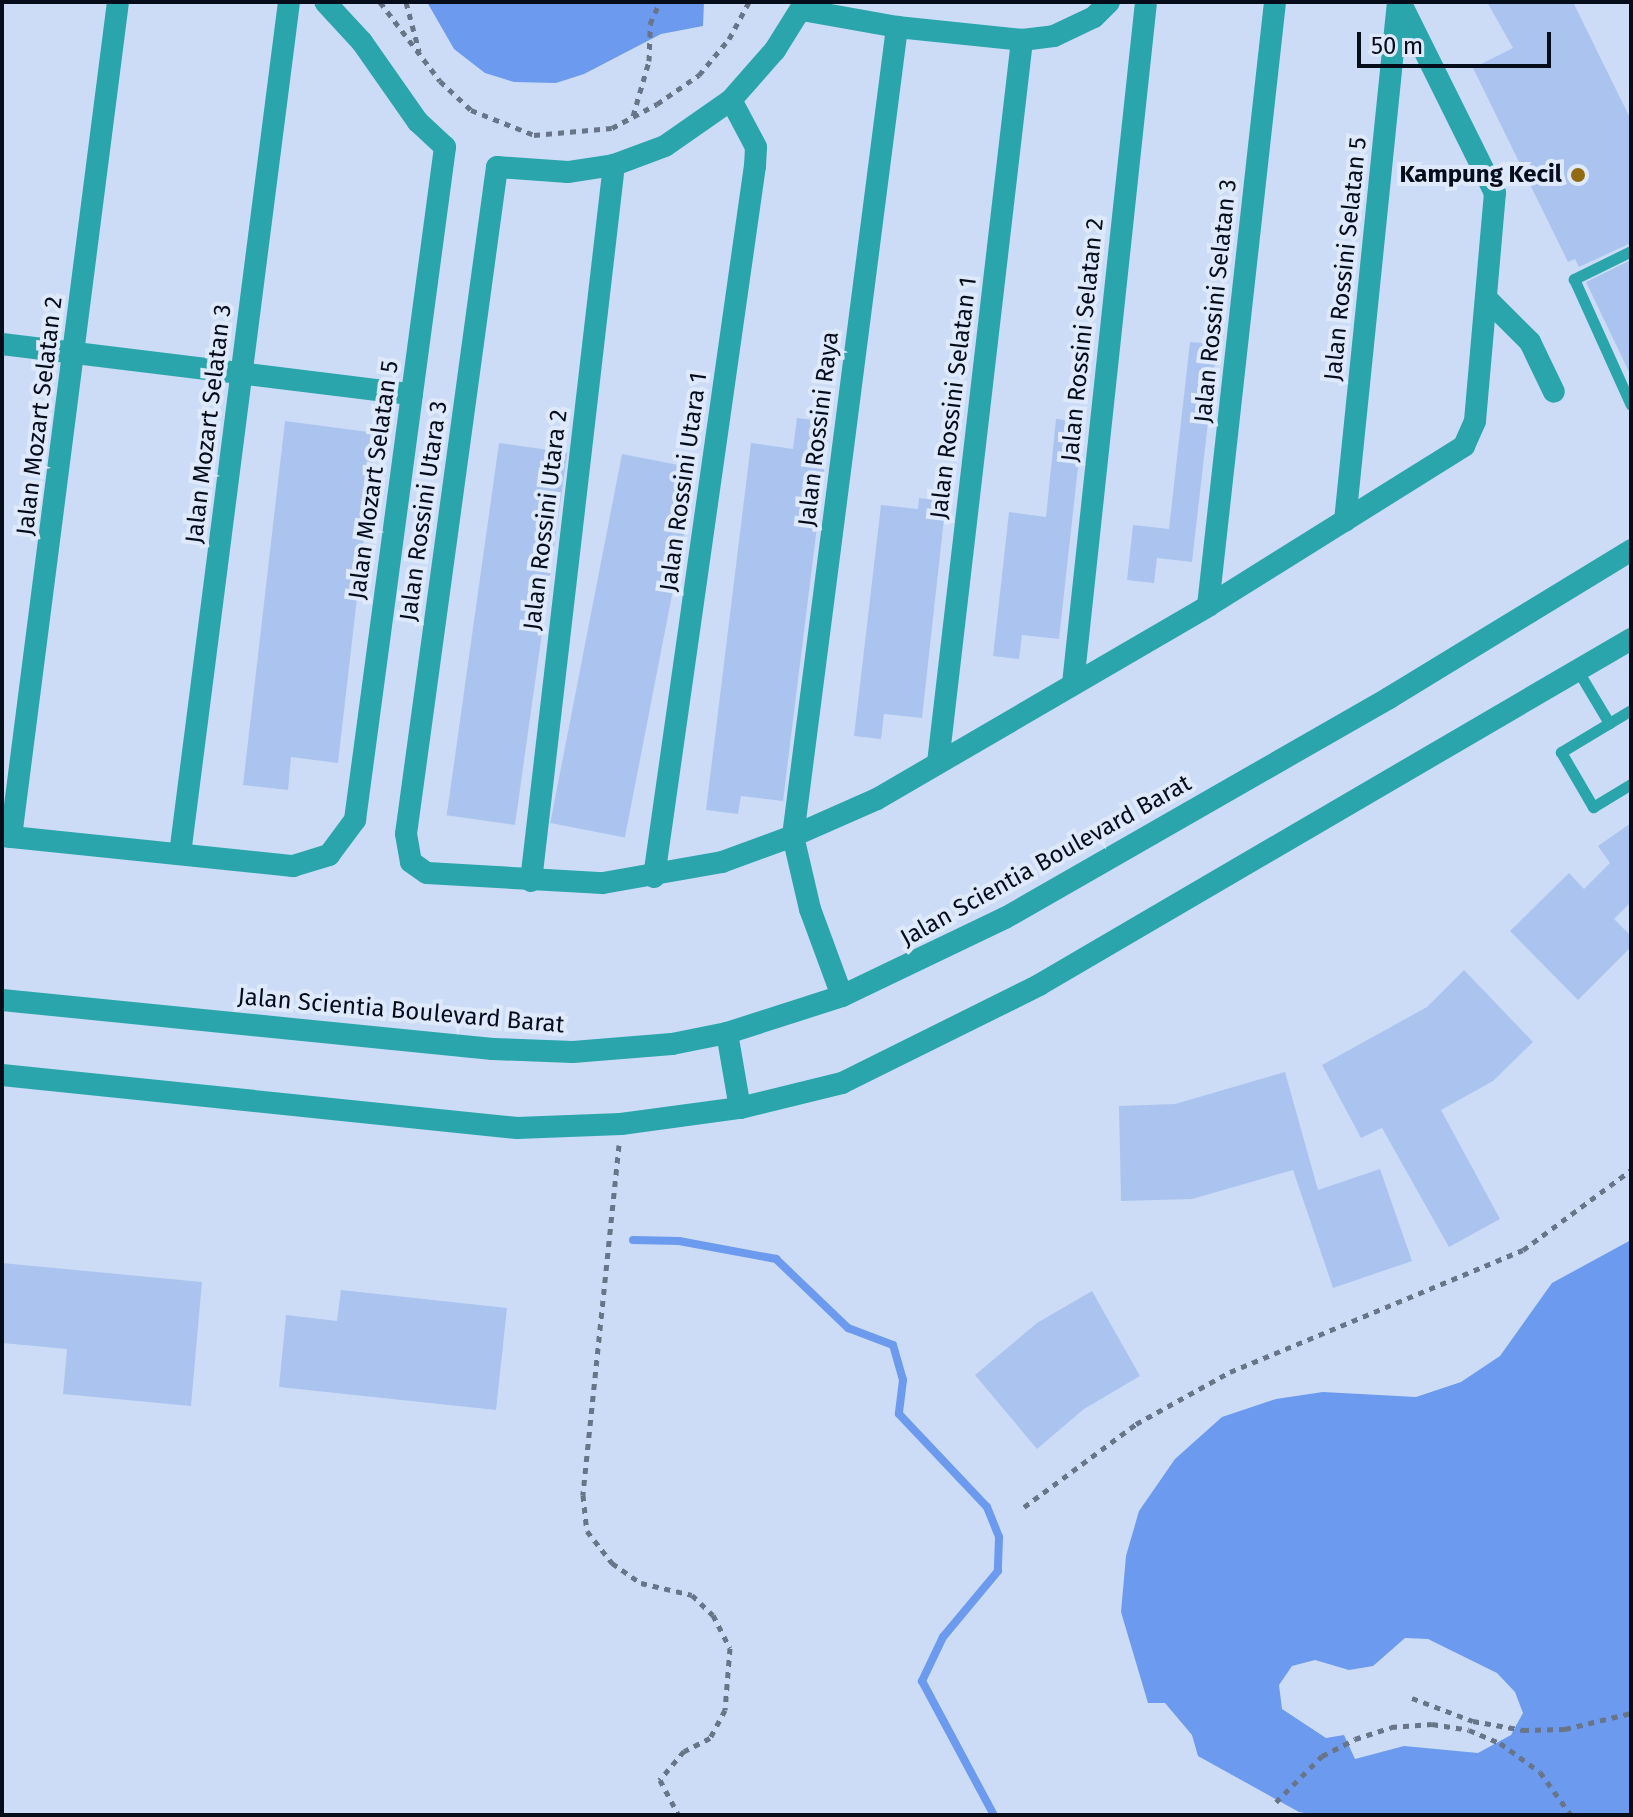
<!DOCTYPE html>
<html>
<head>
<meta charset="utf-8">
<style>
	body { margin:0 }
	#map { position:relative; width:1633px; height:1817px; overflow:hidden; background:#ccdcf6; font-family:"Fira Sans",sans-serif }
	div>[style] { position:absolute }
	.water>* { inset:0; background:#6b9aee }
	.stream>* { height:8px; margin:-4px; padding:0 4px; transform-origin:4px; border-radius:4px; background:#6b9aee }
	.building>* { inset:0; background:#abc4ef; transform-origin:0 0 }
	.path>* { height:5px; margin-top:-2.5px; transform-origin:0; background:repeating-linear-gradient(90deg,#687488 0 6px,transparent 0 12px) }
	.service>* { height:11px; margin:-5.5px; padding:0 5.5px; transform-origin:5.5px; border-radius:5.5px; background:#2aa5ac }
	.minor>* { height:22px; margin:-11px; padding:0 11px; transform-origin:11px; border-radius:11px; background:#2aa5ac }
	.tertiary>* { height:22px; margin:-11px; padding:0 11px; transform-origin:11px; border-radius:11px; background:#2aa5ac }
	.dots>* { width:22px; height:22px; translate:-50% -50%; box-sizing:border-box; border:4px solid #dee9fb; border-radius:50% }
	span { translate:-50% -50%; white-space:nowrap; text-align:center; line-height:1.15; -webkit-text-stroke:8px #dee9fb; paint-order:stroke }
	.poi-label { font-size:24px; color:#050d1b; font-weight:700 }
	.right { translate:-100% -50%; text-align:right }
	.street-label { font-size:24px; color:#050d1b }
	.frame { position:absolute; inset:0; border:4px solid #050d1b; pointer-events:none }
	.scale { position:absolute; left:1357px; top:32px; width:194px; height:36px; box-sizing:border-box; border:4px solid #050d1b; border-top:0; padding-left:10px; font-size:24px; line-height:28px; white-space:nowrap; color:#050d1b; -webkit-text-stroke:6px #dee9fb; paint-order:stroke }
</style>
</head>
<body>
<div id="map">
	<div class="water">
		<i style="clip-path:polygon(427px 2px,704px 2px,703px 26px,661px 34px,584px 74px,556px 83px,514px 82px,485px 73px,454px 49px)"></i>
		<i style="clip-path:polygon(evenodd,1631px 1240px,1631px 1815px,1318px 1815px,1299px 1812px,1198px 1756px,1192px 1735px,1165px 1703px,1148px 1703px,1121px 1612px,1126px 1556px,1139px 1511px,1175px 1459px,1222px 1417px,1276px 1399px,1323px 1392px,1416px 1397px,1461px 1382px,1500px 1356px,1552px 1283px,1631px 1240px,1405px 1638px,1428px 1639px,1497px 1673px,1515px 1692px,1523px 1713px,1511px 1735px,1478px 1753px,1404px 1746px,1355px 1759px,1344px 1735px,1326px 1738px,1282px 1709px,1279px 1685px,1292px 1666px,1315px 1660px,1349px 1670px,1373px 1666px,1405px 1638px)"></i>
	</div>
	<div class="stream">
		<i style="left:633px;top:1240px;width:46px;rotate:1.2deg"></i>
		<i style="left:679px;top:1241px;width:99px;rotate:10.5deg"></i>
		<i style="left:776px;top:1259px;width:100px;rotate:43.8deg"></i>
		<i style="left:848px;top:1328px;width:48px;rotate:20.7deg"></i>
		<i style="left:893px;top:1345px;width:36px;rotate:74deg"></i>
		<i style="left:903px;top:1380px;width:34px;rotate:97deg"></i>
		<i style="left:899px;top:1414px;width:128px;rotate:46.6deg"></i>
		<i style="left:987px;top:1507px;width:32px;rotate:68deg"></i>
		<i style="left:999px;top:1537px;width:34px;rotate:92deg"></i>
		<i style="left:998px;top:1571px;width:86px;rotate:129.8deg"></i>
		<i style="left:943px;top:1637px;width:49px;rotate:115.5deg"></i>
		<i style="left:922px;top:1681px;width:152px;rotate:61.8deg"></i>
	</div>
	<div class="building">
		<i style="clip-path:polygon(1487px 2px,1573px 2px,1631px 120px,1631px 243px,1579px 267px,1575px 259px,1568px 262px,1473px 68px,1513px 48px)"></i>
		<i style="clip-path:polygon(1631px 260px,1631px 376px,1586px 282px)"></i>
		<i style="clip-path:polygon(1190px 342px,1217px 344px,1192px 562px,1157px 558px,1154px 583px,1127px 580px,1133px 525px,1169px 529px)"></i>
		<i style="clip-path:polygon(797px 418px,830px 422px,783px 801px,741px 796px,738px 814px,706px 810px,751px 443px,793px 449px)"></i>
		<i style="clip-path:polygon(1056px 419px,1083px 422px,1059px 639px,1022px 635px,1019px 659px,993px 656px,1009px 512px,1046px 517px)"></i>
		<i style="clip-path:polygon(285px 421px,376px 433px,338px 763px,291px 757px,288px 790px,243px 785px)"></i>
		<i style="left:499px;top:443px;width:69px;height:376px;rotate:8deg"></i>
		<i style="left:622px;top:454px;width:76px;height:376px;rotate:11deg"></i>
		<i style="clip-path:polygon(919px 498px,946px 501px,922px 718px,884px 714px,881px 739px,854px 736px,881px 505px,918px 509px)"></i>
		<i style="clip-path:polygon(1631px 823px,1631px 902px,1614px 919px,1631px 936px,1631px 947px,1578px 1000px,1510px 931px,1569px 873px,1584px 889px,1610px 863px,1598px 846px)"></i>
		<i style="clip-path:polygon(1464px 970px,1533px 1042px,1493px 1081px,1441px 1110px,1500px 1219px,1449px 1247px,1382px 1128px,1361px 1138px,1322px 1065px,1427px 1007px)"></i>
		<i style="clip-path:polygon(1285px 1072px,1318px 1190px,1380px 1169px,1412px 1261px,1333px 1288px,1293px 1170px,1192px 1199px,1121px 1201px,1119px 1106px,1175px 1104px)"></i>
		<i style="clip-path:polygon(2px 1263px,202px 1282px,191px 1406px,63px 1394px,67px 1349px,2px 1343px)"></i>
		<i style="clip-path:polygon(341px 1290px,507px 1308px,496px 1410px,279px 1387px,286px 1315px,337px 1321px)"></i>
		<i style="clip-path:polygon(1092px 1291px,1140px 1376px,1084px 1409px,1037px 1449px,975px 1375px,1037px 1323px)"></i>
	</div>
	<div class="path">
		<i style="left:380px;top:2px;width:99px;rotate:52.8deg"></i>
		<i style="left:440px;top:81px;width:42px;rotate:43.1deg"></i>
		<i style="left:471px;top:110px;width:68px;rotate:21.6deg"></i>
		<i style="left:534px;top:135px;width:78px;rotate:-5.1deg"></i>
		<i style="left:612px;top:128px;width:51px;rotate:-28.1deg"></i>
		<i style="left:657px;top:104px;width:51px;rotate:-34.6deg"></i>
		<i style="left:699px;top:75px;width:47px;rotate:-50.2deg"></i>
		<i style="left:729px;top:39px;width:42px;rotate:-61.6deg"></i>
		<i style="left:406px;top:2px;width:51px;rotate:75.1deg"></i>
		<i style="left:633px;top:116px;width:57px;rotate:-73.8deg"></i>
		<i style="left:649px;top:61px;width:37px;rotate:-88deg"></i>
		<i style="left:650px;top:24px;width:24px;rotate:-66deg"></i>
		<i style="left:619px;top:1145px;width:352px;rotate:95.9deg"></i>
		<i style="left:583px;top:1495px;width:36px;rotate:84deg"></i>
		<i style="left:587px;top:1531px;width:41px;rotate:52deg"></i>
		<i style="left:612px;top:1563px;width:35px;rotate:35deg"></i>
		<i style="left:641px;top:1583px;width:52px;rotate:13.2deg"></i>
		<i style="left:692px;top:1595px;width:29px;rotate:44deg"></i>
		<i style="left:713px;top:1615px;width:37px;rotate:63deg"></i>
		<i style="left:730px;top:1648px;width:62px;rotate:94.6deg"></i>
		<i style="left:725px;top:1710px;width:32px;rotate:118deg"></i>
		<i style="left:710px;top:1738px;width:29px;rotate:153deg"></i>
		<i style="left:684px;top:1751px;width:38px;rotate:130deg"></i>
		<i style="left:660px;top:1780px;width:40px;rotate:62deg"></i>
		<i style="left:1024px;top:1507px;width:139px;rotate:-36.5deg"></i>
		<i style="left:1136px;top:1424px;width:107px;rotate:-29deg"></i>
		<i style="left:1230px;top:1372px;width:317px;rotate:-22.6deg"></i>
		<i style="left:1523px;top:1250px;width:134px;rotate:-36.5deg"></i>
		<i style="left:1412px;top:1698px;width:65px;rotate:20.7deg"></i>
		<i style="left:1473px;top:1721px;width:51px;rotate:10.2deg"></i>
		<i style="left:1523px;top:1730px;width:42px;rotate:-1.4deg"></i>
		<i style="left:1565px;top:1729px;width:68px;rotate:-13.6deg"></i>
		<i style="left:1276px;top:1802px;width:65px;rotate:-45deg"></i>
		<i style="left:1322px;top:1756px;width:37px;rotate:-27deg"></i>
		<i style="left:1355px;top:1739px;width:38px;rotate:-18deg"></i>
		<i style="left:1391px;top:1727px;width:41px;rotate:-4.2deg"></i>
		<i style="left:1432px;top:1724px;width:37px;rotate:9deg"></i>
		<i style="left:1469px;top:1730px;width:34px;rotate:23deg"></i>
		<i style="left:1500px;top:1743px;width:49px;rotate:35.9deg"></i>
		<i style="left:1540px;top:1772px;width:53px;rotate:54.2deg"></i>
	</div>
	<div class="service">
		<i style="left:1631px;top:251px;width:64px;rotate:153.8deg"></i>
		<i style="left:1574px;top:279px;width:138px;rotate:65.7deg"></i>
		<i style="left:1578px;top:671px;width:61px;rotate:59.2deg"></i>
		<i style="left:1631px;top:710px;width:82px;rotate:149deg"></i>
		<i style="left:1561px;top:752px;width:64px;rotate:59.8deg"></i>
		<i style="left:1593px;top:807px;width:44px;rotate:-31.2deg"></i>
	</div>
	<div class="minor">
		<i style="left:805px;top:2px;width:57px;rotate:122deg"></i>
		<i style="left:775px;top:50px;width:67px;rotate:131.3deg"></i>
		<i style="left:731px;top:100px;width:80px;rotate:145.1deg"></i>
		<i style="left:665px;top:146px;width:54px;rotate:159.6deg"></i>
		<i style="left:614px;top:165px;width:47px;rotate:171.3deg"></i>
		<i style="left:568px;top:172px;width:71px;rotate:-176deg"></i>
		<i style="left:497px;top:167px;width:673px;rotate:97.77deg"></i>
		<i style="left:406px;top:834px;width:28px;rotate:80deg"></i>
		<i style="left:411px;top:862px;width:19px;rotate:35deg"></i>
		<i style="left:427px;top:873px;width:176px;rotate:3.3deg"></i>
		<i style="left:603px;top:883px;width:121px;rotate:-10deg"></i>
		<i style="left:722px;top:862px;width:76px;rotate:-20.1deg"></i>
		<i style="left:793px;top:836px;width:92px;rotate:-23.8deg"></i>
		<i style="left:877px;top:799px;width:383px;rotate:-30.2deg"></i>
		<i style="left:1208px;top:606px;width:302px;rotate:-32deg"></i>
		<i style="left:1464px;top:446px;width:27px;rotate:-66deg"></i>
		<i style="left:1475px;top:421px;width:229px;rotate:-85deg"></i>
		<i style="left:1495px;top:193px;width:213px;rotate:-116.4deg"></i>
		<i style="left:802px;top:10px;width:97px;rotate:10.1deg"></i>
		<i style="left:897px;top:27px;width:126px;rotate:5.9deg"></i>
		<i style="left:1022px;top:40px;width:32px;rotate:-7deg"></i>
		<i style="left:1054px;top:36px;width:44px;rotate:-25.4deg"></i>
		<i style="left:1094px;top:17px;width:21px;rotate:-45deg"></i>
		<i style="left:1486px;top:298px;width:62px;rotate:45deg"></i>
		<i style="left:1530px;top:342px;width:55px;rotate:64.4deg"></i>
		<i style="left:2px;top:344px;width:413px;rotate:7deg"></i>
		<i style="left:1345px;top:521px;width:522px;rotate:-84.17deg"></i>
		<i style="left:1208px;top:606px;width:608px;rotate:-83.67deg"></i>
		<i style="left:1073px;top:684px;width:686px;rotate:-83.89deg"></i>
		<i style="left:938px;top:763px;width:728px;rotate:-83.37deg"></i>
		<i style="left:2px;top:836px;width:293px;rotate:5.9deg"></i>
		<i style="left:293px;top:866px;width:38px;rotate:-17deg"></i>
		<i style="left:329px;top:855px;width:44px;rotate:-53.4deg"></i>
		<i style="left:355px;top:820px;width:679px;rotate:-82.38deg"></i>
		<i style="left:445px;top:147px;width:37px;rotate:-137deg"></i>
		<i style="left:418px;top:122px;width:98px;rotate:-125deg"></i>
		<i style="left:362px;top:42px;width:54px;rotate:-132.8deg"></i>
		<i style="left:11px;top:837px;width:842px;rotate:-82.7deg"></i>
		<i style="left:180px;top:854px;width:859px;rotate:-82.71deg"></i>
		<i style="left:654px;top:877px;width:718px;rotate:-81.92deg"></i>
		<i style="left:755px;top:166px;width:19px;rotate:-87deg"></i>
		<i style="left:756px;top:147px;width:53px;rotate:-118deg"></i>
		<i style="left:531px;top:881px;width:721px;rotate:-83.39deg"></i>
		<i style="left:842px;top:996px;width:93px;rotate:-110.2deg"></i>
		<i style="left:810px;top:909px;width:75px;rotate:-103.1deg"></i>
		<i style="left:793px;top:836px;width:816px;rotate:-82.67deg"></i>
	</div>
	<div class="tertiary">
		<i style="left:2px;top:1000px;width:493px;rotate:5.7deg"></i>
		<i style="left:493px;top:1049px;width:80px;rotate:2.1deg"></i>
		<i style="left:573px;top:1052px;width:99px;rotate:-4.6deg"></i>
		<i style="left:672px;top:1044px;width:56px;rotate:-11.3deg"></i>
		<i style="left:727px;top:1033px;width:121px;rotate:-17.8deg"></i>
		<i style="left:842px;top:996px;width:181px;rotate:-25.6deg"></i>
		<i style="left:1005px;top:918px;width:443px;rotate:-29.8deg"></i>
		<i style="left:1389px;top:698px;width:284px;rotate:-31.4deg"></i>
		<i style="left:727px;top:1033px;width:76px;rotate:80.2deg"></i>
		<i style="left:2px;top:1075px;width:518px;rotate:5.88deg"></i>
		<i style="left:517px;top:1128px;width:104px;rotate:-2.2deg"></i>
		<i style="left:621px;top:1124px;width:120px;rotate:-7.7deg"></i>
		<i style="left:740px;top:1108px;width:105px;rotate:-13.8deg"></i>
		<i style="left:842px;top:1083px;width:220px;rotate:-26.4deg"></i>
		<i style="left:1039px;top:985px;width:686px;rotate:-30.3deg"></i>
	</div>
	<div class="dots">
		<i style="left:1578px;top:175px;background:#916a11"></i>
	</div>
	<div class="poi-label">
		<span class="right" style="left:1562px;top:175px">Kampung Kecil</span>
	</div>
	<div class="street-label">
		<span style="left:1346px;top:259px;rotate:-84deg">Jalan Rossini Selatan 5</span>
		<span style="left:1216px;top:301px;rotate:-84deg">Jalan Rossini Selatan 3</span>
		<span style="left:1083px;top:340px;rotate:-84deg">Jalan Rossini Selatan 2</span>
		<span style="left:954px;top:398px;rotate:-83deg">Jalan Rossini Selatan 1</span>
		<span style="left:40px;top:416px;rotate:-83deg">Jalan Mozart Selatan 2</span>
		<span style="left:209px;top:424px;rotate:-83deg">Jalan Mozart Selatan 3</span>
		<span style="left:819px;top:429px;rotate:-83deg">Jalan Rossini Raya</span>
		<span style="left:374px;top:480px;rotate:-82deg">Jalan Mozart Selatan 5</span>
		<span style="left:684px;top:482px;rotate:-82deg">Jalan Rossini Utara 1</span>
		<span style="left:424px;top:511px;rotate:-82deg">Jalan Rossini Utara 3</span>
		<span style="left:546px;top:520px;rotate:-83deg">Jalan Rossini Utara 2</span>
		<span style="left:1046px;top:861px;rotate:-29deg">Jalan Scientia Boulevard Barat</span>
		<span style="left:401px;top:1011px;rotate:5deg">Jalan Scientia Boulevard Barat</span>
	</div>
	<div class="frame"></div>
	<div class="scale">50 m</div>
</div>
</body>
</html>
